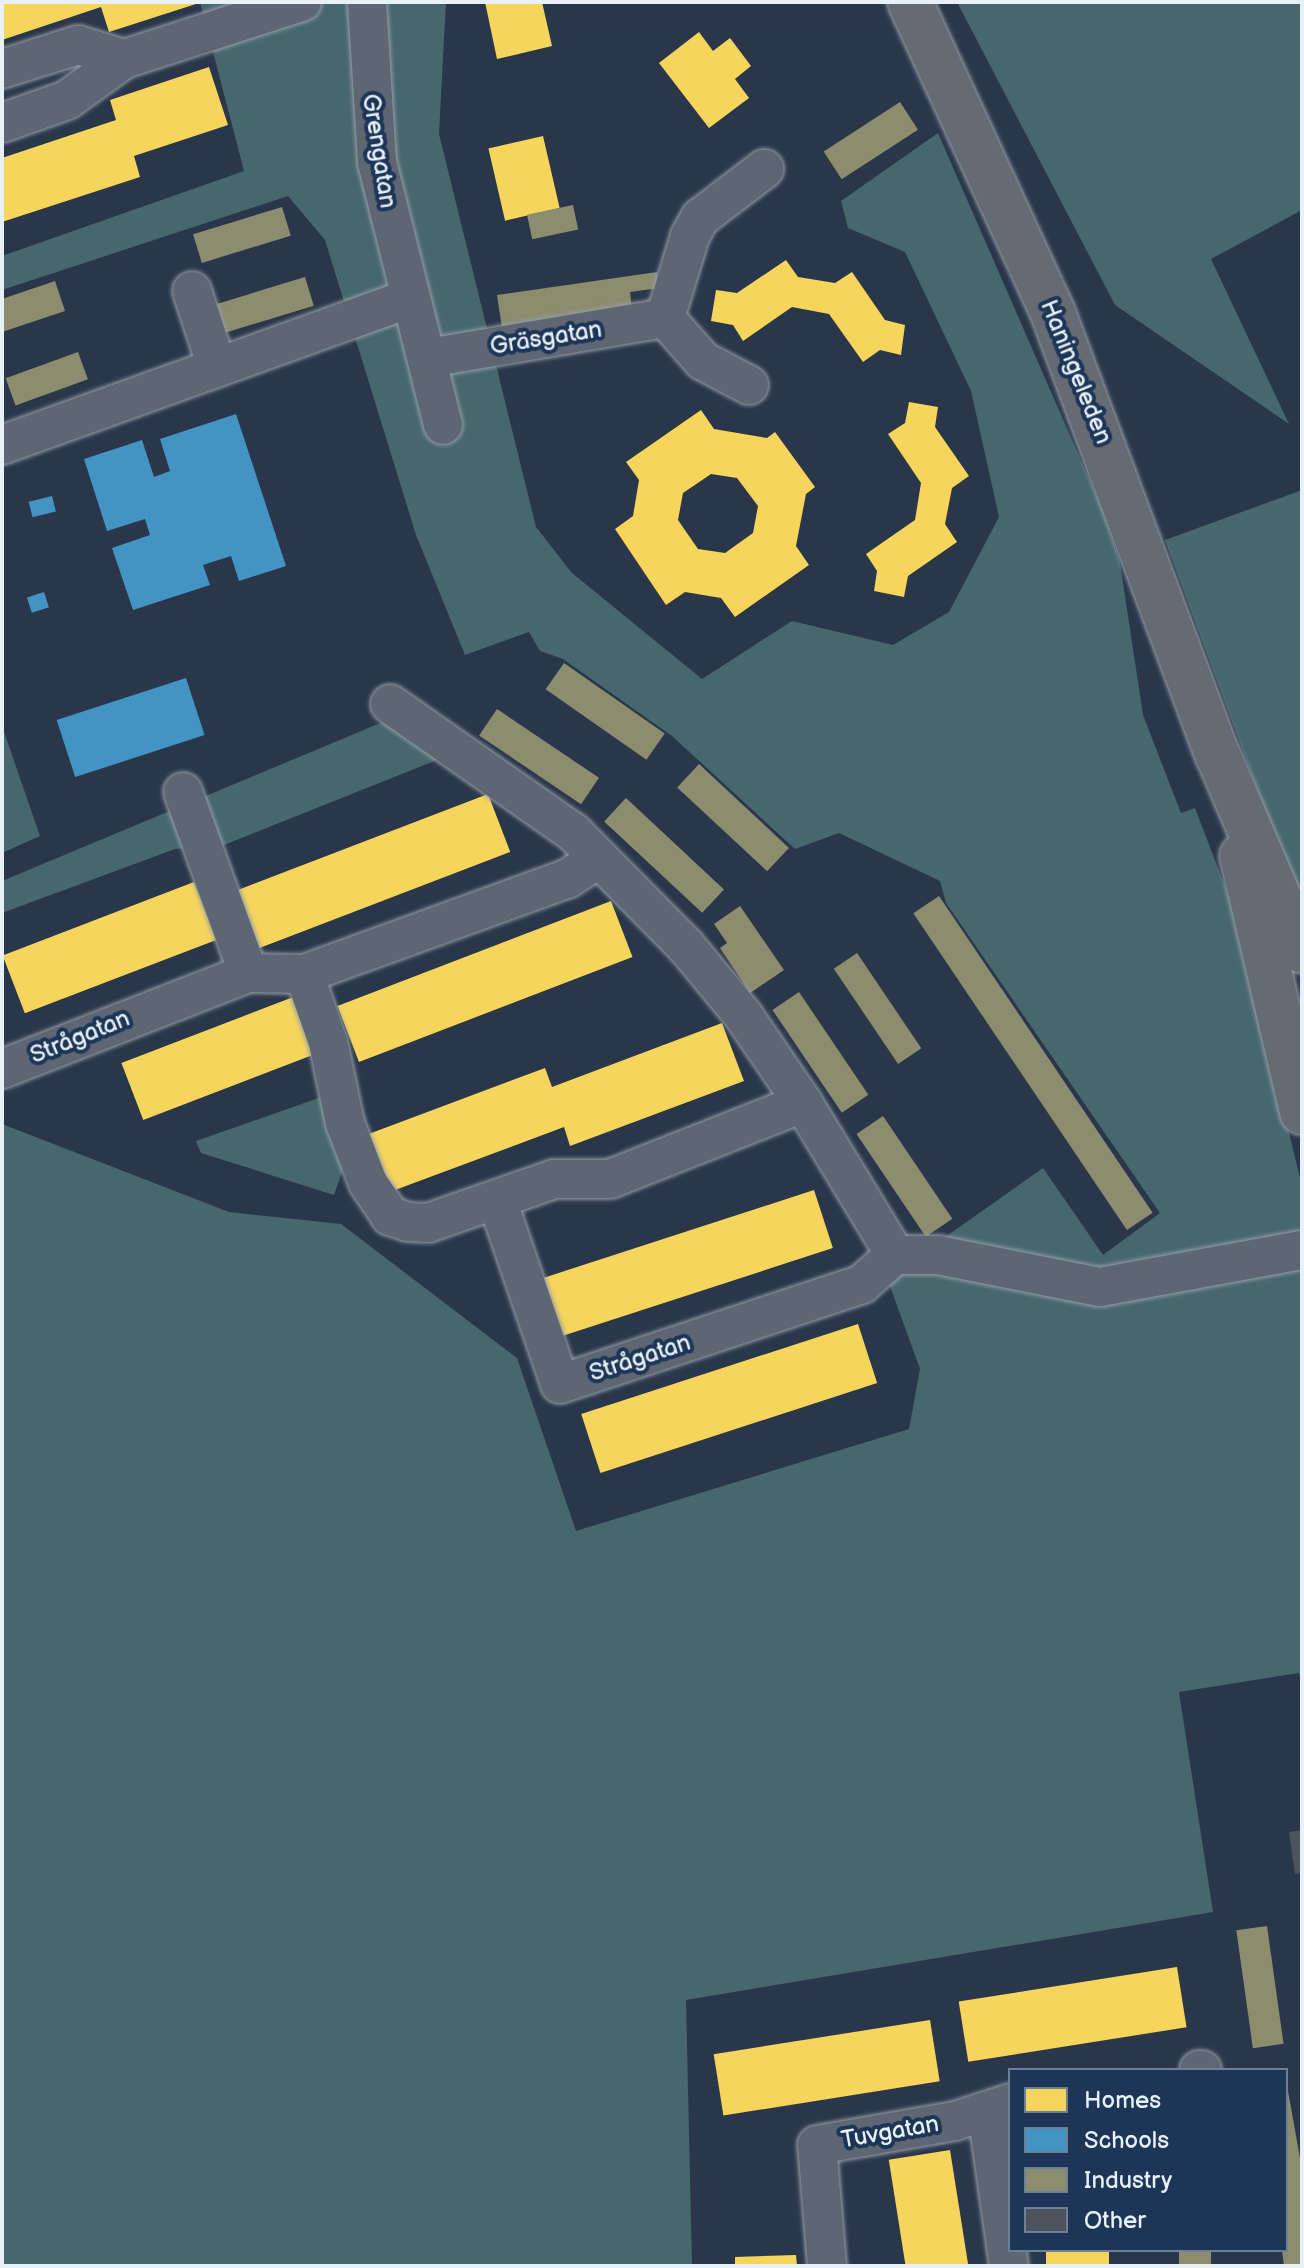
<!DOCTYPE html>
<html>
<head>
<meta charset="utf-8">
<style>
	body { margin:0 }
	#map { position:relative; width:1304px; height:2268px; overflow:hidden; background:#2a374a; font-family:"Balsamiq Sans",sans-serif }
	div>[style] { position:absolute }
	.green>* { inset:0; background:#46676d }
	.homes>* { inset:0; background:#f6d55c; transform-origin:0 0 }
	.schools>* { inset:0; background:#4393c3; transform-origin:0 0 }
	.industry>* { inset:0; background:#8c8c6e; transform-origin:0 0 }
	.building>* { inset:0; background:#4c535c }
	.roads { filter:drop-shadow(0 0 2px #959da7) drop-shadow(0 0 2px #959da7) }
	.minor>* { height:38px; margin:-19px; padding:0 19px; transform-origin:19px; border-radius:19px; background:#5d6672 }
	.major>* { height:44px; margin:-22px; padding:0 22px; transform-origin:22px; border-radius:22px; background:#646b72 }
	span { translate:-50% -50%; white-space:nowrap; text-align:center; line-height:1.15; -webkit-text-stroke:8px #1d3557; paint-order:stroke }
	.street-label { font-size:24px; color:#e8f1f8 }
	.frame { position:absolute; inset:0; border:4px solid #e8f1f8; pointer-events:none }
	.legend { position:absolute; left:1008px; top:2068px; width:280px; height:184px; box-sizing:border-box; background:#1d3557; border:2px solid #6e8097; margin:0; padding:10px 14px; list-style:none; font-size:24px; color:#e8f1f8 }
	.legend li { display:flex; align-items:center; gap:16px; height:40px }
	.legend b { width:40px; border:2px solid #6e8097 }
</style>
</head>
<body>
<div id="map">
	<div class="green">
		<i style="clip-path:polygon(200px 2px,446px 2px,439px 134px,536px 527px,572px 573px,702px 679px,792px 621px,893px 645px,949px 612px,999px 517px,971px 391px,905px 252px,848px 228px,841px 201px,938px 133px,1103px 511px,1120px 563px,1143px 715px,1181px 813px,1195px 808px,1236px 915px,1302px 1186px,1302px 1685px,1299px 1673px,1179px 1692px,1213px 1912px,686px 2000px,692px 2266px,2px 2266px,2px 1124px,229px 1212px,341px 1224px,517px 1358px,576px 1531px,909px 1429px,920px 1369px,887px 1278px,1043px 1168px,1103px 1255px,1160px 1213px,946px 903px,940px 881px,839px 833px,795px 849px,672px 736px,563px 659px,540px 651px,529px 632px,465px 655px,416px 535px,325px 240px,288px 196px,2px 290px,2px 256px,244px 171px)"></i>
		<i style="clip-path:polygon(957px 2px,1302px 2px,1302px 210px,1211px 259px,1289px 424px,1115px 305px)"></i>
		<i style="clip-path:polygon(1302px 490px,1302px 911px,1165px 540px)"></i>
		<i style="clip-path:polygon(390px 719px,452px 754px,219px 847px,175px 849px,2px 913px,2px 881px)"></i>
		<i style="clip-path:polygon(2px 726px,40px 836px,2px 853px)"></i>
		<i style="clip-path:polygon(327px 1095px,347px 1158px,334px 1195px,201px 1153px,196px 1141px)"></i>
	</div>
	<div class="homes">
		<i style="clip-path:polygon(2px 2px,199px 2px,199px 3px,109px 32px,101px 7px,2px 40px)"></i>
		<i style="clip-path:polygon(485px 2px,542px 2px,552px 46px,497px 59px)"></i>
		<i style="clip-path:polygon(699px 32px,713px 51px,730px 38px,751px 66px,735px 79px,749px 98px,709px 128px,659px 63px)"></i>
		<i style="clip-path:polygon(209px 67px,228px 125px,134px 156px,140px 177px,2px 222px,2px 158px,116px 120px,110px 100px)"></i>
		<i style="left:543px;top:136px;width:74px;height:56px;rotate:77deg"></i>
		<i style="clip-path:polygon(786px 260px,798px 277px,835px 283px,852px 272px,885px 320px,905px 325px,901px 355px,880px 350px,863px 362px,829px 314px,792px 307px,743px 341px,733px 325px,711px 321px,716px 290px,737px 293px)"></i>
		<i style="clip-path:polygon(909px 402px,938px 407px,935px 427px,969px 476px,952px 488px,945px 524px,957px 542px,908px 576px,904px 597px,874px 591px,877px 571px,866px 554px,915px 520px,921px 483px,888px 434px,905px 423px)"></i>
		<i style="clip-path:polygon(evenodd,701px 410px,714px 429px,767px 438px,775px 432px,815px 487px,806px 494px,796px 546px,809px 565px,735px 617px,721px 598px,685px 592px,666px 605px,615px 529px,633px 516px,639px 480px,626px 462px,701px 410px,711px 474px,737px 478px,758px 506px,753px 533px,725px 553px,698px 549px,678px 520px,683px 493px,711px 474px)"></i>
		<i style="left:488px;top:794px;width:62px;height:272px;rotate:69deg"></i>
		<i style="left:194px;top:882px;width:62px;height:205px;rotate:69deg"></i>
		<i style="left:611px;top:901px;width:60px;height:293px;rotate:69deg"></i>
		<i style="left:296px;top:996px;width:61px;height:187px;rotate:69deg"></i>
		<i style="clip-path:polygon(722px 1023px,744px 1081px,570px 1146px,564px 1127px,387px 1193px,366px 1135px,545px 1068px,552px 1087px)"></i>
		<i style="left:814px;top:1190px;width:61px;height:291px;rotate:72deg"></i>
		<i style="left:858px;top:1324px;width:62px;height:291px;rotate:72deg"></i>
		<i style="left:1177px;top:1967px;width:61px;height:221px;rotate:81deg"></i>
		<i style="left:930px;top:2020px;width:62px;height:219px;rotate:81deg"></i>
		<i style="left:950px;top:2150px;width:117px;height:62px;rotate:81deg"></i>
		<i style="left:1046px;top:2250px;width:63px;height:16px"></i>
		<i style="clip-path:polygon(796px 2255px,797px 2266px,735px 2266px,735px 2257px)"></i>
	</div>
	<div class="schools">
		<i style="clip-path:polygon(236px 414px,286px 566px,239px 581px,231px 556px,203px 565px,210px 585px,133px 610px,112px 548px,150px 535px,145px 519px,107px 531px,84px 459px,142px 440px,154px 477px,170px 471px,160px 439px)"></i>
		<i style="left:52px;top:496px;width:16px;height:24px;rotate:76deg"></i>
		<i style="left:44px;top:592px;width:16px;height:18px;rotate:72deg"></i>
		<i style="left:186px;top:678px;width:60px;height:136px;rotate:72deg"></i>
	</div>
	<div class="industry">
		<i style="left:900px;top:102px;width:33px;height:91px;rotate:57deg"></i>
		<i style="left:573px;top:205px;width:25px;height:47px;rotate:78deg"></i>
		<i style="left:282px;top:207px;width:30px;height:93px;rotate:73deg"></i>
		<i style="clip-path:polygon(657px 272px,659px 288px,630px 292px,632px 309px,502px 328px,497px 295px)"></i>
		<i style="left:305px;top:277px;width:30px;height:92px;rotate:73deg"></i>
		<i style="clip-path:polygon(55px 281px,65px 311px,2px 332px,2px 299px)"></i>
		<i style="left:78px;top:352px;width:29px;height:77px;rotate:70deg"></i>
		<i style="left:564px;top:663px;width:123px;height:32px;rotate:35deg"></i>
		<i style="left:497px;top:709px;width:123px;height:32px;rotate:34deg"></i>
		<i style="left:699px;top:764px;width:123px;height:32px;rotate:43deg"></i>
		<i style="left:626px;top:798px;width:134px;height:32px;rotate:43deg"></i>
		<i style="left:939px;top:896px;width:382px;height:31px;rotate:56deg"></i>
		<i style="clip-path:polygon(740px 906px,784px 970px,750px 993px,720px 948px,727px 943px,714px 924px)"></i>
		<i style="left:857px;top:953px;width:115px;height:28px;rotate:56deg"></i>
		<i style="left:799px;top:992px;width:124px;height:32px;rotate:56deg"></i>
		<i style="left:883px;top:1116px;width:124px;height:32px;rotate:56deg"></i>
		<i style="left:1267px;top:1926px;width:119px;height:31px;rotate:82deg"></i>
		<i style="clip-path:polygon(1286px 2080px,1302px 2169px,1302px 2266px,1284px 2266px,1282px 2250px,1286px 2250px)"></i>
		<i style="left:1179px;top:2250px;width:32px;height:16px"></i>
	</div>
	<div class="building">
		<i style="clip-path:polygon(1302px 1830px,1302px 1873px,1295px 1874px,1289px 1832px)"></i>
	</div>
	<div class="roads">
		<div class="minor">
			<i style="left:367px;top:2px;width:160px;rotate:86.4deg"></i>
			<i style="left:377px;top:162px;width:271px;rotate:75.9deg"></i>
			<i style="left:2px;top:69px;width:80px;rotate:-17.5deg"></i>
			<i style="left:78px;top:45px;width:48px;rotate:16.9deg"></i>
			<i style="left:2px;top:123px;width:69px;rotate:-19.5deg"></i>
			<i style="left:67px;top:100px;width:70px;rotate:-35.7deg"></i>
			<i style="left:124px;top:59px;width:187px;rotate:-17.8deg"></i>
			<i style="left:192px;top:291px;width:80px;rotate:71.8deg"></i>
			<i style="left:665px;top:318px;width:86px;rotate:-73deg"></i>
			<i style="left:690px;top:236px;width:21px;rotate:-61deg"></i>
			<i style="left:700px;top:218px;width:81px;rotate:-37.4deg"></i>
			<i style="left:428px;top:358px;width:240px;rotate:-9.6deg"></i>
			<i style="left:665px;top:318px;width:57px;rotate:48.5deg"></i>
			<i style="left:703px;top:361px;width:52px;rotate:27.6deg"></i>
			<i style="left:2px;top:445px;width:434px;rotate:-19.8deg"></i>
			<i style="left:390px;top:704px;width:225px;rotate:35deg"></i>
			<i style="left:574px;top:833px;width:158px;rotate:45.3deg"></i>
			<i style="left:685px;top:945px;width:91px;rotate:50.4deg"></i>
			<i style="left:743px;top:1015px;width:107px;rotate:55.7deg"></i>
			<i style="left:803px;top:1103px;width:178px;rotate:58.8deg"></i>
			<i style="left:895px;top:1255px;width:43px"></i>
			<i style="left:938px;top:1255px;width:165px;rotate:11.2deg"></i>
			<i style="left:1100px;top:1287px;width:205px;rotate:-10.4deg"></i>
			<i style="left:183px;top:792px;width:192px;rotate:70.2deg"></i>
			<i style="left:304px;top:974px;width:280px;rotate:-19.9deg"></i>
			<i style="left:567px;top:879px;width:38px;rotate:-33deg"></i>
			<i style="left:2px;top:1069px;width:264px;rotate:-21.3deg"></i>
			<i style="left:248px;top:973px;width:56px;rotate:1deg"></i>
			<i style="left:304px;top:974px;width:72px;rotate:70.6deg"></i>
			<i style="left:328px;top:1042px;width:83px;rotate:78.1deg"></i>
			<i style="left:345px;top:1123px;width:64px;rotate:69deg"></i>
			<i style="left:368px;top:1183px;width:40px;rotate:56deg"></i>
			<i style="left:390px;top:1216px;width:19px;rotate:18deg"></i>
			<i style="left:408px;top:1222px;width:20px;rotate:3deg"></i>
			<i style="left:428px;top:1223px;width:133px;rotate:-19.2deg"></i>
			<i style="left:554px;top:1179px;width:56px"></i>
			<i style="left:610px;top:1179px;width:207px;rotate:-21.5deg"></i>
			<i style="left:497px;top:1200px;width:194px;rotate:71.1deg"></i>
			<i style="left:560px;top:1384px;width:318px;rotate:-18.3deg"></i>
			<i style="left:862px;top:1284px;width:44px;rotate:-41.3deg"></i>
			<i style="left:1199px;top:2070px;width:3px"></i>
			<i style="left:987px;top:2112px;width:156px;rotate:81.9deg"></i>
			<i style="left:827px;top:2266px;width:121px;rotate:-94.7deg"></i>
			<i style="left:817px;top:2145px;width:140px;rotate:-9.9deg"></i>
			<i style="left:955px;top:2121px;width:58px;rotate:-18.1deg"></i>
		</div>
		<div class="major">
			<i style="left:910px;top:2px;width:342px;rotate:65.3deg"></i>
			<i style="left:1053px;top:313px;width:470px;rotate:69.6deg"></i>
			<i style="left:1217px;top:753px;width:215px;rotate:66.8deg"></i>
			<i style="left:1242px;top:856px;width:263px;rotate:76.8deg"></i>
		</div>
	</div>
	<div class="street-label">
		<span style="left:379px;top:151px;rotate:81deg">Grengatan</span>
		<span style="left:546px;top:338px;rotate:-9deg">Gräsgatan</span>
		<span style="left:1076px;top:372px;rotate:68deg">Haningeleden</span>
		<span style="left:80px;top:1037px;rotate:-22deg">Strågatan</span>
		<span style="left:640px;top:1358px;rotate:-18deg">Strågatan</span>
		<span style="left:890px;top:2132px;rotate:-10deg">Tuvgatan</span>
	</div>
	<div class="frame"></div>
	<ul class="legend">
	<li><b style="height:22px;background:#f6d55c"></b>Homes</li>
	<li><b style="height:22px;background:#4393c3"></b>Schools</li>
	<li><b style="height:22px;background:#8c8c6e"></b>Industry</li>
	<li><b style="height:22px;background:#4c535c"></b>Other</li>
	</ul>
</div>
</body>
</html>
